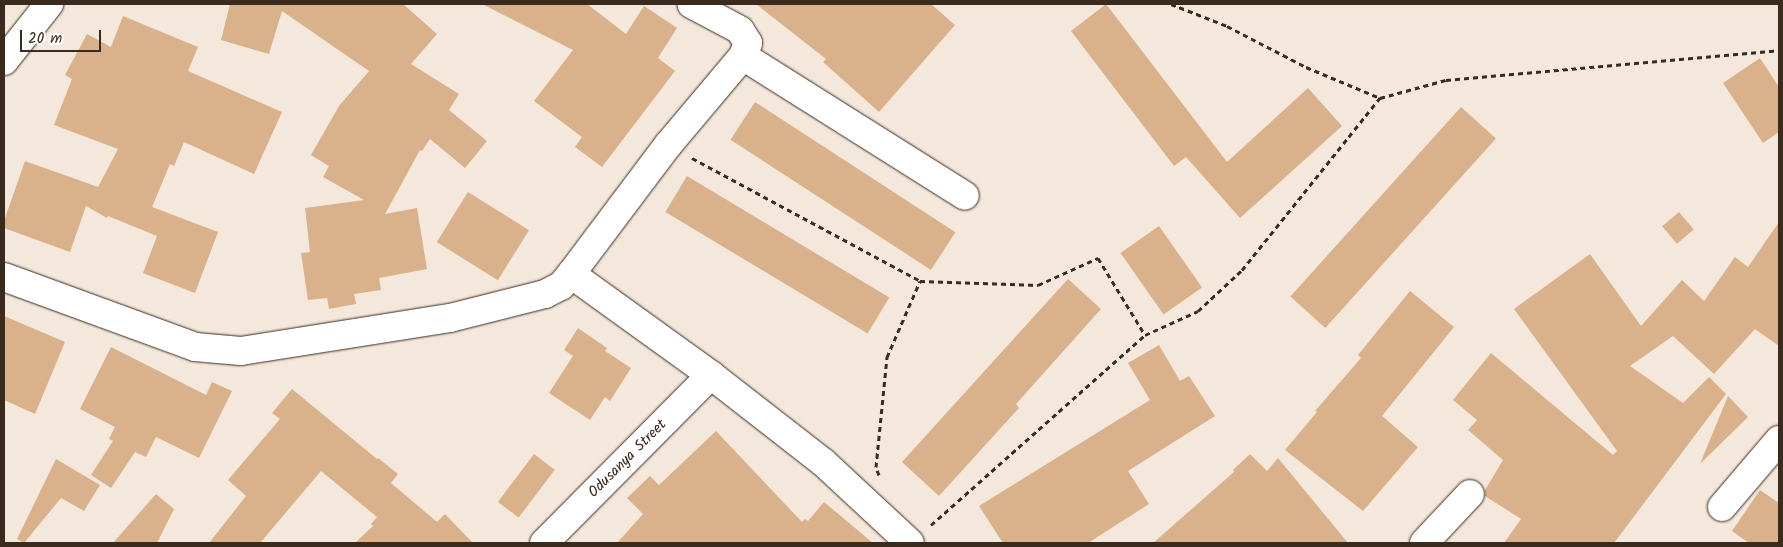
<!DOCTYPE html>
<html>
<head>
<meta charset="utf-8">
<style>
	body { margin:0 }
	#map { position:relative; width:1783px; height:547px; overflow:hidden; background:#f4e8dc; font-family:Kalam,sans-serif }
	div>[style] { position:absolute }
	.building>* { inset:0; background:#d9b18a; transform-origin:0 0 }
	.path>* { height:3px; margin-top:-1.5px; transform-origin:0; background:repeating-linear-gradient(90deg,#3b2a1e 0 5px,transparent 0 9px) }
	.roads { filter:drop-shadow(0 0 1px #3b2a1e) drop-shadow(0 0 1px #3b2a1e) }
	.street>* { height:28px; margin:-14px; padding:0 14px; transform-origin:14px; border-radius:14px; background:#fff }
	span { translate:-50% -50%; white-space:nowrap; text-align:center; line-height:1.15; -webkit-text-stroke:4.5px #fff; paint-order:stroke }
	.street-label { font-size:15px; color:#3b2a1e }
	.frame { position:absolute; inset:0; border:5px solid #3b2a1e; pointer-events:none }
	.scale { position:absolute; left:20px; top:30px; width:81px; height:22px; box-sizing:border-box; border:2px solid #3b2a1e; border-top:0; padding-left:6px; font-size:15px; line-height:18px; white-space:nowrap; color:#3b2a1e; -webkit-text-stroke:4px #fff; paint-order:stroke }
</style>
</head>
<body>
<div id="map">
	<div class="building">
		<i style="clip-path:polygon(230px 4px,403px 4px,437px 34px,411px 64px,459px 94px,449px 110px,487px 141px,465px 168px,430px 139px,422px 151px,420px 150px,385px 214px,417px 208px,427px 269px,379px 278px,381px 290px,354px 294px,356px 304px,329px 309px,327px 298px,308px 300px,301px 253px,310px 252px,305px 208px,364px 200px,323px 177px,329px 166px,311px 155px,339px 106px,369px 71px,282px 11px,269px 54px,221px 40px)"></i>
		<i style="clip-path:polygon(482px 4px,587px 4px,626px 34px,644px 6px,677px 28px,658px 58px,675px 71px,602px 167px,575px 147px,582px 137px,534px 101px,573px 50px)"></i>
		<i style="clip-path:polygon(756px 4px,931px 4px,955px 25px,879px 112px,823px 62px,826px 59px)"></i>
		<i style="clip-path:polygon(1106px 4px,1227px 162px,1308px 88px,1342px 126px,1240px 218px,1186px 157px,1174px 166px,1071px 31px)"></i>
		<i style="clip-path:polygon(123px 16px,198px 47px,188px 71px,282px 112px,254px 174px,184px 142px,174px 166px,170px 164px,152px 207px,218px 232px,195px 293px,143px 273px,157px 236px,108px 216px,107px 218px,86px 206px,70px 252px,4px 228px,4px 221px,25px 161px,98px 187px,118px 149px,54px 125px,72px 79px,65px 75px,87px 34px,111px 47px)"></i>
		<i style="clip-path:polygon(1760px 58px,1779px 87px,1779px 132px,1763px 143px,1723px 83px)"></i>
		<i style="left:755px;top:102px;width:239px;height:45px;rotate:33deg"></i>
		<i style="left:1461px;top:107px;width:47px;height:255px;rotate:42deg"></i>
		<i style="left:687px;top:176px;width:236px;height:42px;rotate:31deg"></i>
		<i style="left:468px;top:192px;width:72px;height:59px;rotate:32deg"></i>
		<i style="left:1679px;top:212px;width:23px;height:22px;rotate:50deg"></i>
		<i style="clip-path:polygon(1779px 222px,1779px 346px,1755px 329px,1714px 374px,1673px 336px,1630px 366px,1683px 403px,1709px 377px,1726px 394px,1614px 543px,1504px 543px,1521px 519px,1485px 496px,1485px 490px,1503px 460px,1468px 430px,1477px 420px,1453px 400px,1491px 353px,1613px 455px,1617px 451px,1514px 309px,1590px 254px,1641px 326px,1682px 280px,1704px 301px,1735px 257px,1748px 267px)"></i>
		<i style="left:1159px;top:226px;width:75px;height:47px;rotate:55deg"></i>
		<i style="clip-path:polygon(1068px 279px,1101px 309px,1016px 404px,1019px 408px,939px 496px,902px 462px)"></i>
		<i style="clip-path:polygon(1410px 291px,1454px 327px,1382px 416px,1418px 447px,1363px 511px,1285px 450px,1317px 412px,1315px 411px,1361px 358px,1358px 355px)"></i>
		<i style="clip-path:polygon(4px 316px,65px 342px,35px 414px,4px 400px)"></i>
		<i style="clip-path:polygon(578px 328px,607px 348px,605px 351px,631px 368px,610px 401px,605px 397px,590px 420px,549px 393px,573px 356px,564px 350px)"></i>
		<i style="clip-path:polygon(1159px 345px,1180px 381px,1189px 376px,1215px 416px,1128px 471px,1149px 504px,1088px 543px,1003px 543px,979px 506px,1150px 400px,1128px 363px)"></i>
		<i style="clip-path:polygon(111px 347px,206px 395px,212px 382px,232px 391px,199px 458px,156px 437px,146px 457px,135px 452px,111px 488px,91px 475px,113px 441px,109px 439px,115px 427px,80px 409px)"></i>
		<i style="clip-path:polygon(292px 389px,377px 459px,378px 458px,398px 474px,391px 483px,437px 522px,445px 514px,473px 543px,355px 543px,373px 526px,371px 524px,377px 517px,321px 471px,260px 543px,209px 543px,246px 496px,228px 480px,280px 419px,272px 413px)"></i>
		<i style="clip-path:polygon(1728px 396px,1748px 417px,1700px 464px)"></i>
		<i style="clip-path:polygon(716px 431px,802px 522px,805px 519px,808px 521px,824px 502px,873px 543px,617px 543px,643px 514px,627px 498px,650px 476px,659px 485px)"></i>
		<i style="left:534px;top:454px;width:26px;height:60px;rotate:37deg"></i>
		<i style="clip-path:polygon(1250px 454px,1267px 471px,1278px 458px,1348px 543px,1153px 543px,1234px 472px,1233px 470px)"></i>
		<i style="clip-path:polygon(56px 459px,100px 485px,84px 511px,61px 498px,24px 543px,17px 539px)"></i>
		<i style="clip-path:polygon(1760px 490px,1779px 503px,1779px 543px,1749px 543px,1732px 531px)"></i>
		<i style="clip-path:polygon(156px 494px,174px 509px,157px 543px,113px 543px)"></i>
	</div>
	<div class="path">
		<i style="left:1171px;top:4px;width:60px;rotate:21.4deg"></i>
		<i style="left:1227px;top:26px;width:89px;rotate:27.4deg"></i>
		<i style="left:1306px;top:67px;width:80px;rotate:22.7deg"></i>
		<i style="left:692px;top:158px;width:259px;rotate:28.3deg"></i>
		<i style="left:920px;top:281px;width:118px;rotate:1.9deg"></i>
		<i style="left:1038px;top:285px;width:66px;rotate:-24.2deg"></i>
		<i style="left:1098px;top:258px;width:90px;rotate:58.6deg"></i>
		<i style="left:879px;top:475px;width:9px;rotate:-111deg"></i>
		<i style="left:876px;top:467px;width:111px;rotate:-84.3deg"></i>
		<i style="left:887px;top:357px;width:83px;rotate:-66.5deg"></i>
		<i style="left:931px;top:525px;width:286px;rotate:-41.6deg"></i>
		<i style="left:1145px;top:335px;width:58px;rotate:-24.4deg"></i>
		<i style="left:1198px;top:311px;width:60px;rotate:-43deg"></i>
		<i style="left:1242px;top:270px;width:221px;rotate:-51.3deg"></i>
		<i style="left:1380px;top:98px;width:68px;rotate:-15.3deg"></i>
		<i style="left:1446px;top:80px;width:334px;rotate:-5.1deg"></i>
	</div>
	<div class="roads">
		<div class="street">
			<i style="left:743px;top:56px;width:262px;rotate:32.2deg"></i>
			<i style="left:4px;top:61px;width:73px;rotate:-51.7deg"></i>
			<i style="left:571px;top:274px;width:161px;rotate:-53.1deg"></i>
			<i style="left:668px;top:145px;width:116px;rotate:-49.9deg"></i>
			<i style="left:743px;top:56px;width:14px;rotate:-69deg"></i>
			<i style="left:748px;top:43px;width:15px;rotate:-122deg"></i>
			<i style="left:740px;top:30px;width:55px;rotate:-152deg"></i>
			<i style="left:4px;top:277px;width:203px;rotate:20.1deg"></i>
			<i style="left:195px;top:347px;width:46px;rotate:5deg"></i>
			<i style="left:241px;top:351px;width:212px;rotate:-9deg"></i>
			<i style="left:450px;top:318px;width:98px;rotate:-14.2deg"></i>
			<i style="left:545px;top:294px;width:18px;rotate:-27deg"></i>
			<i style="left:561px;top:286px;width:16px;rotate:-50deg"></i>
			<i style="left:571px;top:274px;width:173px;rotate:35.8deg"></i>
			<i style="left:711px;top:375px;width:143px;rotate:37.9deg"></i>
			<i style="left:824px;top:463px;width:117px;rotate:42.9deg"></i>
			<i style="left:1722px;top:507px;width:88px;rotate:-49.6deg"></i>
			<i style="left:544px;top:543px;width:237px;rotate:-45.2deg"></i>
			<i style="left:1424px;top:543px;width:67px;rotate:-46.8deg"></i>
		</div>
	</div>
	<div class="street-label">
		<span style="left:628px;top:459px;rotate:-45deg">Odusanya Street</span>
	</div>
	<div class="frame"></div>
	<div class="scale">20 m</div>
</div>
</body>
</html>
